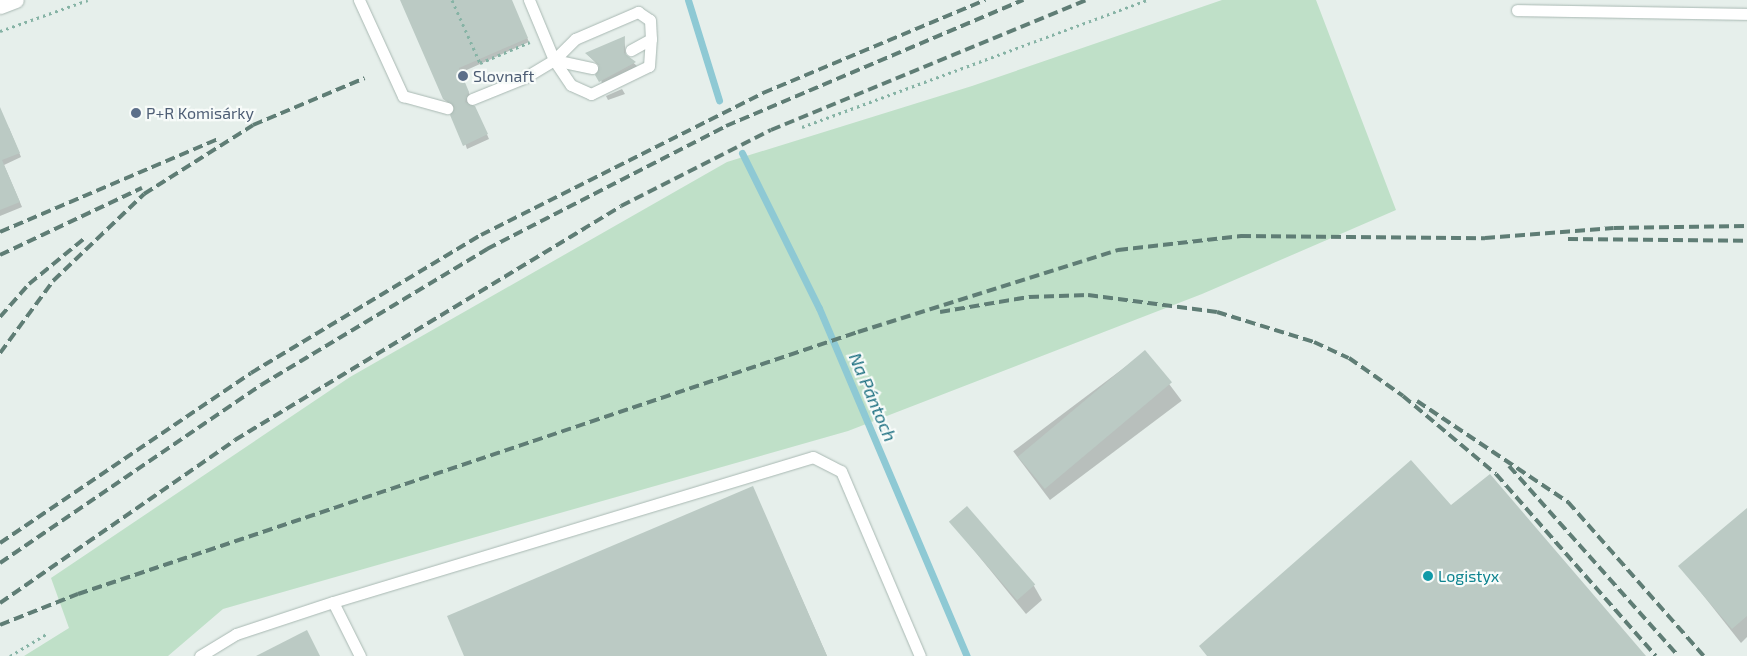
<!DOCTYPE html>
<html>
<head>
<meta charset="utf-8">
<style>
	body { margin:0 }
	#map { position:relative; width:1747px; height:656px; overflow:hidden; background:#e6efeb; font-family:"Exo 2",sans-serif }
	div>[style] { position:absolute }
	.green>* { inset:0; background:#bfe0c8 }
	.shadow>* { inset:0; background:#0003; transform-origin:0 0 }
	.stream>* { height:7px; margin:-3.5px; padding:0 3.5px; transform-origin:3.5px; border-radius:3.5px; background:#8ec9d4 }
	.building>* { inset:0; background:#bbcac4; transform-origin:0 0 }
	.path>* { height:3px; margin-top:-1.5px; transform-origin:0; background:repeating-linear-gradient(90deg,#86b3a5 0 2.5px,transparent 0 6.5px) }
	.roads { filter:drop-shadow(0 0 1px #a8b8b2) drop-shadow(0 0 1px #a8b8b2) }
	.lane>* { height:11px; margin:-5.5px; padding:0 5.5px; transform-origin:5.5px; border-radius:5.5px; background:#fff }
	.secondary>* { height:15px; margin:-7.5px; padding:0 7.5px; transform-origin:7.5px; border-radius:7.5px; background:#fff }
	.rail>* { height:4px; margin-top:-2px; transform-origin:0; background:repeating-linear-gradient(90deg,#5f7d75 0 10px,transparent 0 15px) }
	.dots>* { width:14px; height:14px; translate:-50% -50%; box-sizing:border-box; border:2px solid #f7fbf9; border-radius:50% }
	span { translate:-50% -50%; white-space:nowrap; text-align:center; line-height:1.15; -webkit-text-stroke:4.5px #f7fbf9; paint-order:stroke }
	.service-label { font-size:16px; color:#4e5e75 }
	.left { translate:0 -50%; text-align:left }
	.culture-label { font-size:16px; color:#0d838f }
	.water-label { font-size:18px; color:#1c6f80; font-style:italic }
</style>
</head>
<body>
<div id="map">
	<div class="green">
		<i style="clip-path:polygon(1222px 0,1316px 0,1396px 210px,1202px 294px,848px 431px,223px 609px,168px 656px,24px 656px,69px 628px,51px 578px,350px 377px,727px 162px,972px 86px)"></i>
	</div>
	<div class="shadow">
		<i style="clip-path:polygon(401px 0,511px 0,529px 42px,460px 73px,471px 98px,468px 105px,477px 112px,489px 139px,467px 149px,454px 108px,444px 99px)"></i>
		<i style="clip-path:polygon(624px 37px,626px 56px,638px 67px,602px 86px,600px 67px,587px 54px)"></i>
		<i style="clip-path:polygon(622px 89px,625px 94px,608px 100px,606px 96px)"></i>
		<i style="clip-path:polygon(0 126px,9px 128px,21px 157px,4px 165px,22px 207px,0 216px)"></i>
		<i style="left:1145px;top:352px;width:61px;height:165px;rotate:53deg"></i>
		<i style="clip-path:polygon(753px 488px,827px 656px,465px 656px)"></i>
		<i style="clip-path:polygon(1747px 509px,1747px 637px,1741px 643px,1680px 566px)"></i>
		<i style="clip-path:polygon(951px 522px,1034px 586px,1042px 600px,1026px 614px)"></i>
	</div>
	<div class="stream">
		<i style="left:688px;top:0;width:105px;rotate:72.8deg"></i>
		<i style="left:742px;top:153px;width:173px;rotate:63.6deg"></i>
		<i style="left:819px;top:308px;width:378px;rotate:67deg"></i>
	</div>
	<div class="building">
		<i style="clip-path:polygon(400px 0,512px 0,528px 38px,459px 68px,469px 92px,465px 102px,475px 106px,488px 134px,463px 146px,450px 115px,454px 106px,443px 99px)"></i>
		<i style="clip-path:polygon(625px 36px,624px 53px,636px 62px,599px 82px,595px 75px,599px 65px,585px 53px)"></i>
		<i style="clip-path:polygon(0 107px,20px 153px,2px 160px,20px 202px,0 210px)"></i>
		<i style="left:1145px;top:350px;width:42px;height:166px;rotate:50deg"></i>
		<i style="clip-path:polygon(1411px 460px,1451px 505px,1490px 474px,1646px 656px,1207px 656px,1199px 646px)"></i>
		<i style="clip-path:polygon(753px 486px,827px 656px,464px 656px,447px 616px)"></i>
		<i style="left:967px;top:506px;width:104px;height:24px;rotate:49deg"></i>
		<i style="clip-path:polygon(1747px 508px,1747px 616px,1732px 629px,1678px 566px)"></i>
		<i style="clip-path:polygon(307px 630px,320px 656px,256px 656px)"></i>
	</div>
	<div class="path">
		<i style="left:452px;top:0;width:69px;rotate:66deg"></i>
		<i style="left:480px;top:63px;width:54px;rotate:-22.8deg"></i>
		<i style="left:0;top:31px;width:93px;rotate:-19.4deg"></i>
		<i style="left:802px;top:127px;width:368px;rotate:-20.2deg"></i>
		<i style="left:10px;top:656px;width:44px;rotate:-31.2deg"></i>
	</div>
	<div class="roads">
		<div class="lane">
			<i style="left:359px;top:0;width:106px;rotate:65.4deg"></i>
			<i style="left:403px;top:96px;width:46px;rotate:15.3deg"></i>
			<i style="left:1517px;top:10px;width:230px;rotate:1deg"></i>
			<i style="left:554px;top:60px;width:30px;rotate:-45deg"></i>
			<i style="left:575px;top:39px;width:69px;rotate:-23.2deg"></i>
			<i style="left:638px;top:12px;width:14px;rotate:34deg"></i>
			<i style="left:650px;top:20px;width:19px;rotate:87deg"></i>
			<i style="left:651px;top:39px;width:23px;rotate:151deg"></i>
			<i style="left:554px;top:60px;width:30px;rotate:56deg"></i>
			<i style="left:571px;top:85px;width:22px;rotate:24deg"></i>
			<i style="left:591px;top:94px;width:64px;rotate:-25.8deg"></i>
			<i style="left:649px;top:66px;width:27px;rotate:-86deg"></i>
			<i style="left:554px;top:60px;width:39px;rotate:12deg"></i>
			<i style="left:472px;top:99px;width:56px;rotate:-22deg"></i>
			<i style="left:524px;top:78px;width:35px;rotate:-31deg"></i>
			<i style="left:554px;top:60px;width:65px;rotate:-112.6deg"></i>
			<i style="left:200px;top:656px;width:42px;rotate:-31.4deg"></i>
			<i style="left:236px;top:634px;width:102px;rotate:-18.3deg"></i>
			<i style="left:360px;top:656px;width:60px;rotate:-116.6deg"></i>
			<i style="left:333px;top:602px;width:501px;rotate:-16.81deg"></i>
			<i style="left:813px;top:457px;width:31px;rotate:27deg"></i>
			<i style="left:841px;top:471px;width:201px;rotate:66.9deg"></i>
		</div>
		<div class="secondary">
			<i style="left:0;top:6px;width:17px;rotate:-21deg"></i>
		</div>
	</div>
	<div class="rail">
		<i style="left:0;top:232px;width:237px;rotate:-23.1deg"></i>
		<i style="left:1568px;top:239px;width:179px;rotate:0.6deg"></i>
		<i style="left:0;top:255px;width:157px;rotate:-25.3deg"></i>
		<i style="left:940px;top:312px;width:90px;rotate:-9.6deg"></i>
		<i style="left:1029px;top:297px;width:59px;rotate:-1.9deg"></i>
		<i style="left:1088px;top:295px;width:130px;rotate:7.5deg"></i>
		<i style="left:1217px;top:312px;width:102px;rotate:17.2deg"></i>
		<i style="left:1314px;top:342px;width:38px;rotate:25deg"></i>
		<i style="left:1349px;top:358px;width:66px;rotate:35.1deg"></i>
		<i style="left:1403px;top:396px;width:121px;rotate:40deg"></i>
		<i style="left:1496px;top:474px;width:242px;rotate:48.7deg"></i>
		<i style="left:0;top:317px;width:44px;rotate:-48.7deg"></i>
		<i style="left:29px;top:284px;width:74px;rotate:-39.5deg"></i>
		<i style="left:0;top:353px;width:89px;rotate:-53.6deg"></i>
		<i style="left:53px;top:281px;width:126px;rotate:-43.7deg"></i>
		<i style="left:144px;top:194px;width:129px;rotate:-32.3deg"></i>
		<i style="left:253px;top:125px;width:121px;rotate:-22.8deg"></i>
		<i style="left:1417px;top:401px;width:182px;rotate:33.8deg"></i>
		<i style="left:1568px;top:502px;width:205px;rotate:48.6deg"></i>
		<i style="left:1509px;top:466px;width:254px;rotate:48.3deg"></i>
		<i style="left:0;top:543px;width:303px;rotate:-34.1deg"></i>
		<i style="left:251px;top:373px;width:268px;rotate:-31deg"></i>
		<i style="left:481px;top:235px;width:316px;rotate:-26.7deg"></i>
		<i style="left:763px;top:93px;width:241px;rotate:-22.7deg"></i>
		<i style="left:0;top:563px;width:316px;rotate:-34.3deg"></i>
		<i style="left:261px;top:385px;width:264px;rotate:-31deg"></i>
		<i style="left:487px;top:249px;width:269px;rotate:-27.2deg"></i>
		<i style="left:726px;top:126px;width:323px;rotate:-23deg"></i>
		<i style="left:0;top:603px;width:286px;rotate:-34.7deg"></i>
		<i style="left:235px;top:440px;width:451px;rotate:-31.2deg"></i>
		<i style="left:621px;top:206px;width:168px;rotate:-26.9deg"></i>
		<i style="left:771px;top:130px;width:342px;rotate:-22.4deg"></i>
		<i style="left:0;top:625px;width:84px;rotate:-21.7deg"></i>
		<i style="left:78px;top:594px;width:823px;rotate:-18.57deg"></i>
		<i style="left:858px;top:332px;width:273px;rotate:-17.5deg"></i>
		<i style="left:1118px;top:250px;width:124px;rotate:-6.5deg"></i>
		<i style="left:1241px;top:236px;width:244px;rotate:0.5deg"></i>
		<i style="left:1485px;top:238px;width:129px;rotate:-4.4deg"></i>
		<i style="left:1614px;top:228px;width:133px;rotate:-0.9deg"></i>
	</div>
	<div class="dots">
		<i style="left:463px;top:76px;background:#5c6f8a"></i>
		<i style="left:136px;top:113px;background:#5c6f8a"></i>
		<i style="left:1428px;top:576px;background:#0f9aa8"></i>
	</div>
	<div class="service-label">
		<span class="left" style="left:473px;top:76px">Slovnaft</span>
		<span class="left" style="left:146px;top:113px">P+R Komisárky</span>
	</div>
	<div class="culture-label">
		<span class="left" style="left:1438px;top:576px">Logistyx</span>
	</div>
	<div class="water-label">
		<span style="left:873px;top:397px;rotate:67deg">Na Pántoch</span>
	</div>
</div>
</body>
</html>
